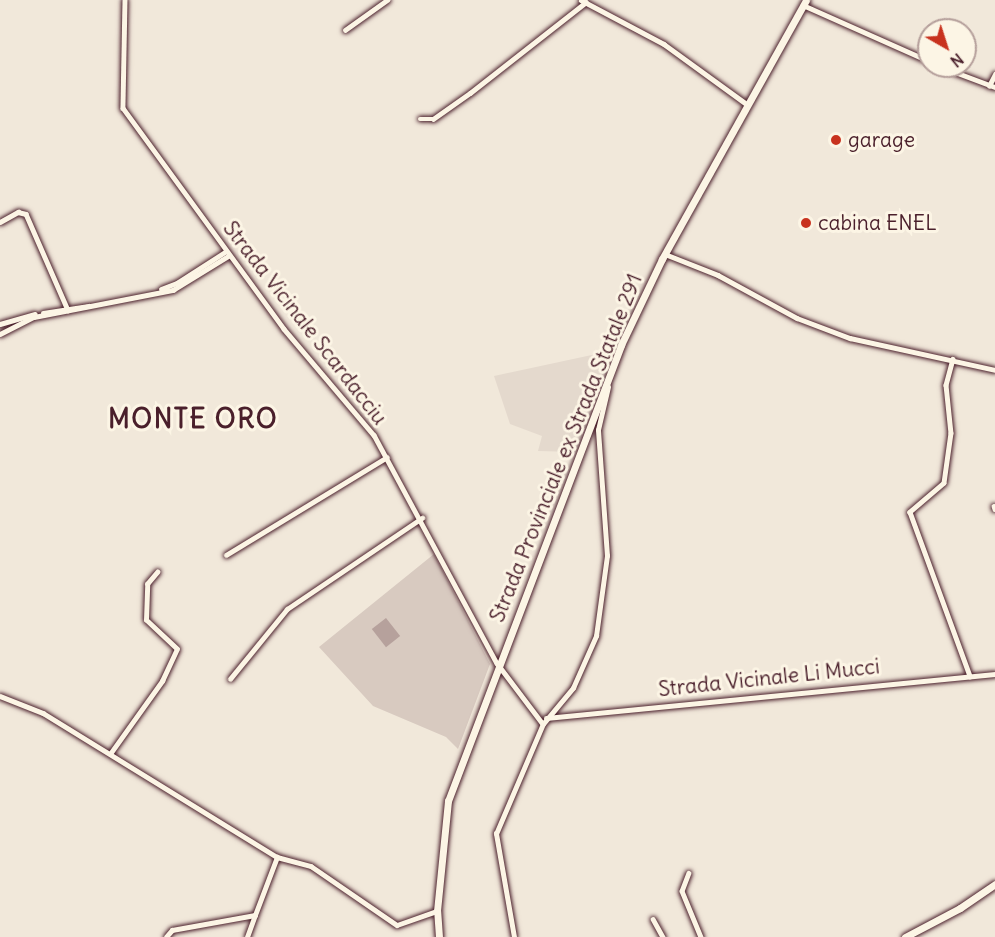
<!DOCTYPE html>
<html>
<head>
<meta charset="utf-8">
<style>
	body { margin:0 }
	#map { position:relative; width:995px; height:937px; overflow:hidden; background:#f1e8da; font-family:Delius,sans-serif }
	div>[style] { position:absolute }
	.built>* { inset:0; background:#e4d9cd }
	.green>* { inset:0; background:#d8cac0 }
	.water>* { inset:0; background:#b6a19c; transform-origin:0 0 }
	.roads { filter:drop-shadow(0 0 2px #4a1f2b) drop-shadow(0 0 2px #4a1f2b) }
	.street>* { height:4.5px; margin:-2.25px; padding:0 2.25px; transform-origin:2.25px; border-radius:2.25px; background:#fcf5e5 }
	.secondary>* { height:7px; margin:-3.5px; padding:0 3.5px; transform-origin:3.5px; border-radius:3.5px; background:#fcf5e5 }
	.dots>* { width:16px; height:16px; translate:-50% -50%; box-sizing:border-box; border:3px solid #fcf5e5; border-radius:50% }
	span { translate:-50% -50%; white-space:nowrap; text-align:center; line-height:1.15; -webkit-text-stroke:6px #fcf5e5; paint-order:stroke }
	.poi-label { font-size:21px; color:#4a1f2b }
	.left { translate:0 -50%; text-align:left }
	.street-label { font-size:21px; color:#4a1f2b }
	.district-label { font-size:27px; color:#4a1f2b; font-weight:700; letter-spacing:1.5px }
	.north { position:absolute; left:917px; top:18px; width:60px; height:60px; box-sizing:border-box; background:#fcf5e5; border:2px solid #b59f9b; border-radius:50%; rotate:141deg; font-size:16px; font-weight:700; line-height:24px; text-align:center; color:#4a1f2b }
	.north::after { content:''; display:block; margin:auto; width:21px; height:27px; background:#c8321e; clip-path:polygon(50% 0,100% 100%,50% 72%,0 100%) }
</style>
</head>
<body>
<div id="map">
	<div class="built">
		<i style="clip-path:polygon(615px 350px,578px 452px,538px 451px,542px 436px,510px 424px,494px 376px)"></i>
	</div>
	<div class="green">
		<i style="clip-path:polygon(434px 554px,490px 664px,458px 749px,446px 737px,373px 706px,319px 647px)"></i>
	</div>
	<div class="water">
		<i style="left:386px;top:618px;width:23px;height:18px;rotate:52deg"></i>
	</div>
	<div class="roads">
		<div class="street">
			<i style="left:125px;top:0;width:108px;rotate:91.1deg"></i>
			<i style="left:123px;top:108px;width:273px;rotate:53.9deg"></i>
			<i style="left:284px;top:329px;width:139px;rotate:49.7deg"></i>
			<i style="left:374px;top:435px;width:259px;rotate:61.7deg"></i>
			<i style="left:497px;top:663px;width:76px;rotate:53deg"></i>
			<i style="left:581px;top:0;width:94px;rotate:27.9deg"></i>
			<i style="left:664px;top:44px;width:104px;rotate:36deg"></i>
			<i style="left:803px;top:5px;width:138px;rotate:24deg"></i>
			<i style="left:345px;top:30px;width:52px;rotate:-35.5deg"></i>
			<i style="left:939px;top:66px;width:60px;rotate:20.6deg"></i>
			<i style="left:989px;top:86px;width:13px;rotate:-63deg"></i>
			<i style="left:420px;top:119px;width:13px"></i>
			<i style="left:433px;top:119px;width:45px;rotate:-35.1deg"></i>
			<i style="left:470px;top:93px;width:147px;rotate:-38.1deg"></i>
			<i style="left:0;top:222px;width:21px;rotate:-29deg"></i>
			<i style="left:18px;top:212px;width:8px;rotate:14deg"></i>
			<i style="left:26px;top:214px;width:105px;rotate:66.4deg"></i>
			<i style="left:665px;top:254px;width:57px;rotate:21.6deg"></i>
			<i style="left:718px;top:275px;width:90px;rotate:28.6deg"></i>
			<i style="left:797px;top:318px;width:57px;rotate:20.7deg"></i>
			<i style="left:850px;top:338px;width:148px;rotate:12.4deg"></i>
			<i style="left:161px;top:289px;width:17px;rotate:-21deg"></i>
			<i style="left:177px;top:283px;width:57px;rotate:-32.9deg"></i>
			<i style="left:43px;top:313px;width:46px;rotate:-8.8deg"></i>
			<i style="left:0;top:324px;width:36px;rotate:-16deg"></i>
			<i style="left:0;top:334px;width:38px;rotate:-27deg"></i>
			<i style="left:34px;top:317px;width:142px;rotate:-11deg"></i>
			<i style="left:173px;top:290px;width:65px;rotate:-31.7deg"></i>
			<i style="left:953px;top:359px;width:27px;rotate:105deg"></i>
			<i style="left:946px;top:385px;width:48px;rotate:84.1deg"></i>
			<i style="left:951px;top:433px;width:50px;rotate:98deg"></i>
			<i style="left:944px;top:483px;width:45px;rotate:139.5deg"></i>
			<i style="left:910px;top:512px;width:175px;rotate:69.9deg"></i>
			<i style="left:994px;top:506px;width:3px;rotate:72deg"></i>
			<i style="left:226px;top:555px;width:188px;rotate:-31.3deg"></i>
			<i style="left:230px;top:679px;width:90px;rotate:-50.8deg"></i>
			<i style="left:287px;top:609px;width:163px;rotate:-34deg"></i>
			<i style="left:0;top:696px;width:46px;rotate:21.6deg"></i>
			<i style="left:43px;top:713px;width:275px;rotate:31.6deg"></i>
			<i style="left:277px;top:857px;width:35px;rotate:15deg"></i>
			<i style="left:311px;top:866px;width:104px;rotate:34.5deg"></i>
			<i style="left:397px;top:925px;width:42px;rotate:-19.3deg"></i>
			<i style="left:546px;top:718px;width:451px;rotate:-5.6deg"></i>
			<i style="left:110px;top:754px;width:90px;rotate:-54.5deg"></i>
			<i style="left:162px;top:681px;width:35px;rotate:-65deg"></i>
			<i style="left:177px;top:649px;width:42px;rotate:-136.9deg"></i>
			<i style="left:146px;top:620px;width:36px;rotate:-88deg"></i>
			<i style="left:147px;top:584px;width:16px;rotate:-50deg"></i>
			<i style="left:689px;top:873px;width:19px;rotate:111deg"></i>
			<i style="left:682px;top:891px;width:50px;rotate:67.6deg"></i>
			<i style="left:653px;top:919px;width:21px;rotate:61deg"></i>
			<i style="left:166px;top:937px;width:9px;rotate:-49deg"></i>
			<i style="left:172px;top:930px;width:84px;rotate:-10.2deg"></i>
			<i style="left:255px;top:915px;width:62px;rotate:-69.2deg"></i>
			<i style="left:247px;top:937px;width:23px;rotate:-70deg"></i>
			<i style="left:514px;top:937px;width:105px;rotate:-99.9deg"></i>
			<i style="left:496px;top:834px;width:120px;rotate:-66.9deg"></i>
			<i style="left:543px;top:724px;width:47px;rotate:-50.2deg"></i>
			<i style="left:573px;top:688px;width:57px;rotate:-66.1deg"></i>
			<i style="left:596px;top:636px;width:81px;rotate:-82.2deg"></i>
			<i style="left:607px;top:556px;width:126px;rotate:-94.1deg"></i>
			<i style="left:598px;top:430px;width:44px;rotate:-76.9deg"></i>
		</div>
		<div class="secondary">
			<i style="left:439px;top:937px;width:26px;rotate:-94deg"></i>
			<i style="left:437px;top:911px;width:111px;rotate:-84.3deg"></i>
			<i style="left:448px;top:801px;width:488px;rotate:-69.2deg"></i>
			<i style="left:621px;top:345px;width:95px;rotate:-64.5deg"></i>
			<i style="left:662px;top:259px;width:296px;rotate:-60.9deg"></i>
			<i style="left:905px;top:937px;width:62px;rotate:-27.8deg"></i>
			<i style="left:960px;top:908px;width:42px;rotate:-34.4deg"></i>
		</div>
	</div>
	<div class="dots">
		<i style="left:836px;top:140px;background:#c8321e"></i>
		<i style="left:806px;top:223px;background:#c8321e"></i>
	</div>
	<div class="poi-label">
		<span class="left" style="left:848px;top:140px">garage</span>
		<span class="left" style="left:818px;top:223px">cabina ENEL</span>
	</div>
	<div class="street-label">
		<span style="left:305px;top:323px;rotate:52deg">Strada Vicinale Scardacciu</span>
		<span style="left:566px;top:448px;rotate:-68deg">Strada Provinciale ex Strada Statale 291</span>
		<span style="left:769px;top:678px;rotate:-6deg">Strada Vicinale Li Mucci</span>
	</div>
	<div class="district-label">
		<span style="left:193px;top:419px">MONTE ORO</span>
	</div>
	<div class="north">N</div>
</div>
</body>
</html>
